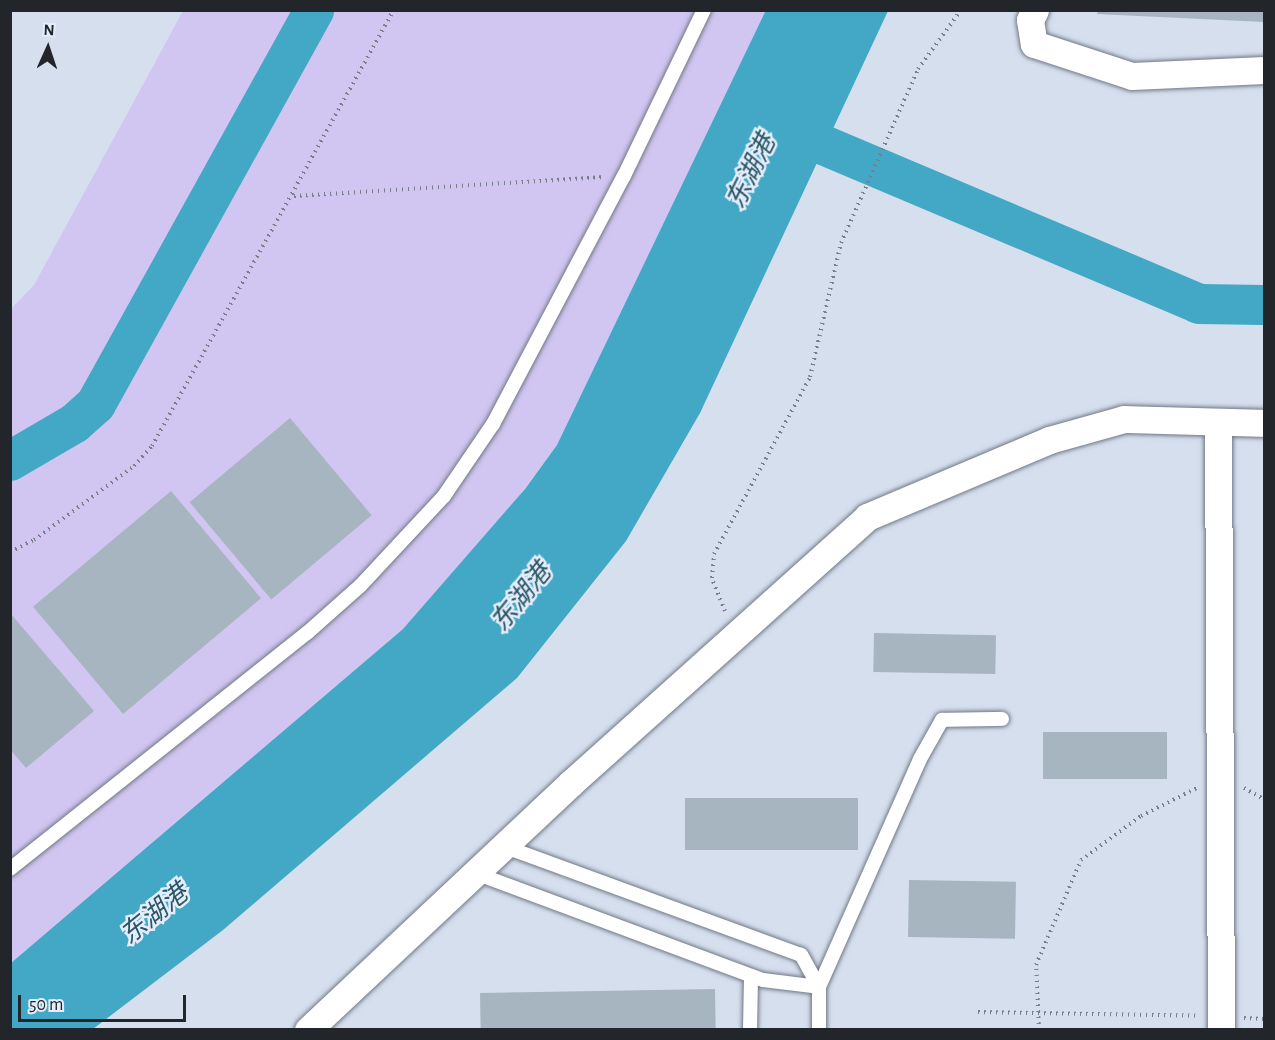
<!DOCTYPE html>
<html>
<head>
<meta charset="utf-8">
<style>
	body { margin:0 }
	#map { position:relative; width:1275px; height:1040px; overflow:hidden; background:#d6dfee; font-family:"Alegreya Sans","Noto Sans SC",sans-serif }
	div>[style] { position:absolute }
	.green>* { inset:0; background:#d1c5f1 }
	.water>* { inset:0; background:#43a8c5 }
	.river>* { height:40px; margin:-20px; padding:0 20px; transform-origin:20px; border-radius:20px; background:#43a8c5 }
	.building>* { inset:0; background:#a6b5c0; transform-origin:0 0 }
	.path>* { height:4px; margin-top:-2px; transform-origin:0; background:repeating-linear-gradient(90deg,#787f88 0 1.5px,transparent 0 6px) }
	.roads { filter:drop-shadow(0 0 2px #707986) drop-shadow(0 0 2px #707986) }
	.service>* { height:14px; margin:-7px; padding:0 7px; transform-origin:7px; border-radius:7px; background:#fff }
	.minor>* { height:27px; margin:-13.5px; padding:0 13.5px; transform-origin:13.5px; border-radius:13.5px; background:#fff }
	span { translate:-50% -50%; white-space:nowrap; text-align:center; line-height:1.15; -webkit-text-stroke:5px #e3edfc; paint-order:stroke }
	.water-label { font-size:26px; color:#2a5562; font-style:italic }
	.frame { position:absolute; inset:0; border:12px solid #22262b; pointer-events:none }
	.north { position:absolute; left:18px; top:18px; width:60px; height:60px; -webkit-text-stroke:4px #e3edfc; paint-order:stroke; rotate:3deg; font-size:16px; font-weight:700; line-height:24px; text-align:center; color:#22262b }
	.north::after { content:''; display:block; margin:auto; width:21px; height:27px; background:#22262b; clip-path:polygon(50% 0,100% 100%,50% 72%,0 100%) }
	.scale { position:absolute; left:18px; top:995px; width:168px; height:27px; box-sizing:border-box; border:3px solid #22262b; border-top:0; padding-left:8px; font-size:18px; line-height:21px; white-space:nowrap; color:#22262b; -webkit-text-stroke:4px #e3edfc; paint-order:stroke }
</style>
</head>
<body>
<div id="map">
	<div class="green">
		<i style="clip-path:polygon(183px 11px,766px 11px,557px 445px,495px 528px,403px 629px,11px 963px,10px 310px,34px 285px)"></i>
	</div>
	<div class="water">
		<i style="clip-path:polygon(766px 10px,888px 11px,700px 413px,626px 541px,517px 678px,223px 930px,93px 1029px,11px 1029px,11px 963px,403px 629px,525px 489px,557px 445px)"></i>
	</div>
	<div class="river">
		<i style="left:776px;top:125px;width:459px;rotate:22.9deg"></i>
		<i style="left:1199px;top:304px;width:65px;rotate:0.9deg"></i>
		<i style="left:10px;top:461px;width:75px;rotate:-30.3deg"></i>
		<i style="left:75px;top:423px;width:28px;rotate:-42deg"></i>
		<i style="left:96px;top:404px;width:450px;rotate:-61deg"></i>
	</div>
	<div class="building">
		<i style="clip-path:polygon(1098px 10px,1264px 10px,1264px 22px,1097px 14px)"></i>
		<i style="left:290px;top:418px;width:127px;height:131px;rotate:50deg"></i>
		<i style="left:171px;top:491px;width:140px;height:180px;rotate:50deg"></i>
		<i style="clip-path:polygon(10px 613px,94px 711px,26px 768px,10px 749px)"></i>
		<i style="left:874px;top:633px;width:122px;height:39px;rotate:1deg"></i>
		<i style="left:1043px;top:732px;width:124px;height:47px"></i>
		<i style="left:685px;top:798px;width:173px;height:52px"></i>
		<i style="left:909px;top:880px;width:107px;height:57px;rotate:1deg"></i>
		<i style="left:715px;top:989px;width:41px;height:235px;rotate:89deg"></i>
	</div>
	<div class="path">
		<i style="left:294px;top:196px;width:311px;rotate:-3.5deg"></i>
		<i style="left:10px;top:552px;width:27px;rotate:-27deg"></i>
		<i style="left:34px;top:540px;width:124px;rotate:-36.5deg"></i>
		<i style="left:134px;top:466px;width:27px;rotate:-48deg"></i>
		<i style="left:152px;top:446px;width:499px;rotate:-61deg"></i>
		<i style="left:725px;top:611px;width:35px;rotate:-112deg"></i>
		<i style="left:712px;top:578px;width:24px;rotate:-85deg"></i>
		<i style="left:714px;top:554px;width:201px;rotate:-61.5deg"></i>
		<i style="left:810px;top:377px;width:138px;rotate:-77deg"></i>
		<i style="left:841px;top:243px;width:190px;rotate:-66.1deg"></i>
		<i style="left:918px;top:69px;width:73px;rotate:-53.9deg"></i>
		<i style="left:1244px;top:788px;width:23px;rotate:29deg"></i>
		<i style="left:978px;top:1012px;width:220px;rotate:1deg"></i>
		<i style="left:1244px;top:1018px;width:20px;rotate:3deg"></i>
		<i style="left:1039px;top:1030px;width:65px;rotate:-92.6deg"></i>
		<i style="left:1036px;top:965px;width:114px;rotate:-66.8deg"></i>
		<i style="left:1081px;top:860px;width:74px;rotate:-36.3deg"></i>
		<i style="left:1141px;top:816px;width:63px;rotate:-26.6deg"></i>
	</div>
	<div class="roads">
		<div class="service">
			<i style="left:10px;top:869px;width:379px;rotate:-38.5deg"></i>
			<i style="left:307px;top:633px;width:72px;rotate:-41.6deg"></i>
			<i style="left:361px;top:585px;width:122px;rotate:-47deg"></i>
			<i style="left:444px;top:496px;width:87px;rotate:-55.8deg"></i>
			<i style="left:493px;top:424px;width:280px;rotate:-62.2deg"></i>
			<i style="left:624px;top:176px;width:184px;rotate:-64.3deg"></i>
			<i style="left:475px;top:873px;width:307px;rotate:20.4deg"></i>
			<i style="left:763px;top:980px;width:56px;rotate:7.1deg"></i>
			<i style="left:819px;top:987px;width:37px;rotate:-119deg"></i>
			<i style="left:801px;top:955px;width:317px;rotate:-159.9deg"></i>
			<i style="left:750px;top:1030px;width:54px;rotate:-88.9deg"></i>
			<i style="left:819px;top:1030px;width:43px;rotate:-90deg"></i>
			<i style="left:819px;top:987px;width:249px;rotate:-66.1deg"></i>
			<i style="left:920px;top:759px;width:45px;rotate:-60.6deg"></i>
			<i style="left:942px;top:720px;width:60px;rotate:-1deg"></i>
		</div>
		<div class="minor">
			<i style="left:1035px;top:10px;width:11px;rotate:117deg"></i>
			<i style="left:1030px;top:20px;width:24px;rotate:81deg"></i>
			<i style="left:1034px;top:44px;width:103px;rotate:18.1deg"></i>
			<i style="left:1132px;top:76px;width:132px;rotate:-2.6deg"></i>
			<i style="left:1218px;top:422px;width:608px;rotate:89.72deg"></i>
			<i style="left:308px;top:1030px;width:361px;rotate:-43.2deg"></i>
			<i style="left:571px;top:783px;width:398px;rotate:-41.9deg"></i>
			<i style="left:867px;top:517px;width:198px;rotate:-22.9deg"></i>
			<i style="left:1049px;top:440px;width:78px;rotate:-15.6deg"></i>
			<i style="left:1124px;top:419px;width:140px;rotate:1.6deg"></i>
		</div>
	</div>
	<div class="water-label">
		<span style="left:752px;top:172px;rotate:-64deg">东湖港</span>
		<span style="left:522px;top:598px;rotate:-51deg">东湖港</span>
		<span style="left:155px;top:915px;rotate:-39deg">东湖港</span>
	</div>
	<div class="frame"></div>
	<div class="north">N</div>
	<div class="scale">50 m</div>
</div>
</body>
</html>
